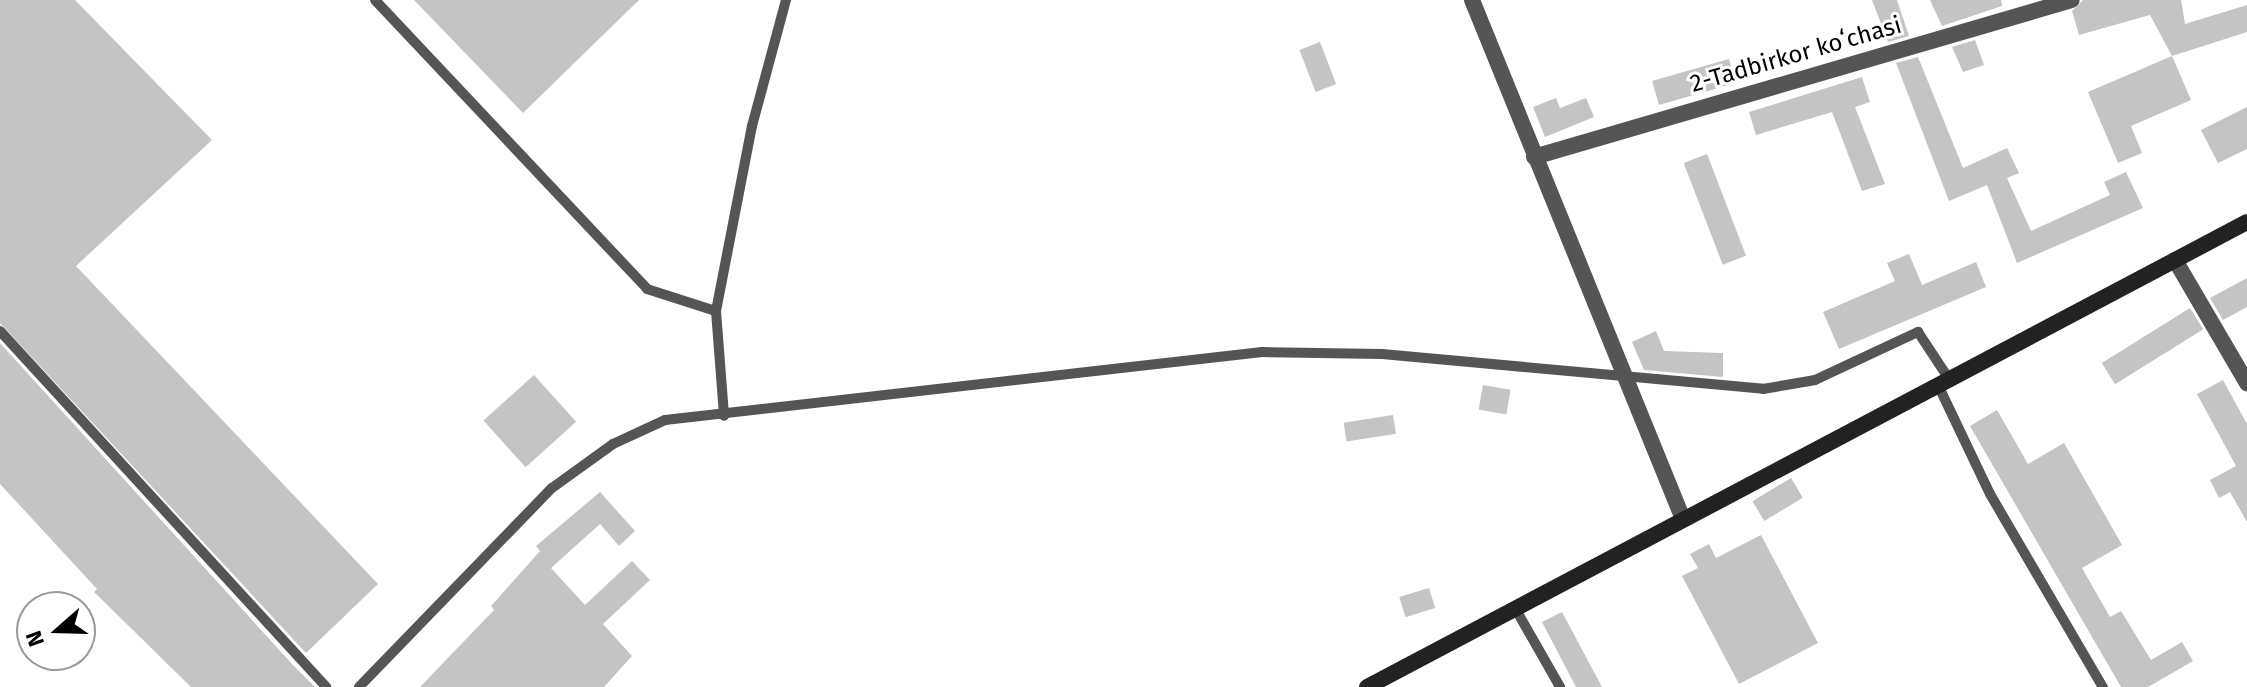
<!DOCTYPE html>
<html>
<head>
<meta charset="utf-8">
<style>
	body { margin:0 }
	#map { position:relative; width:2247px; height:687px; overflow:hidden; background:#fff; font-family:"Fira Sans",sans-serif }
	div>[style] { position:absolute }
	.building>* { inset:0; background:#c4c4c4; transform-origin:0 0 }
	.lane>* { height:10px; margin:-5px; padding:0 5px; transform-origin:5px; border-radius:5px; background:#555 }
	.street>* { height:16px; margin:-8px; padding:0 8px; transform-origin:8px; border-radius:8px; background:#555 }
	.secondary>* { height:16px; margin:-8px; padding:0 8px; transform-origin:8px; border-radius:8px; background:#222 }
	span { translate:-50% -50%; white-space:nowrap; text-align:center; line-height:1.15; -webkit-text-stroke:6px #fff; paint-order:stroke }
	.street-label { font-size:24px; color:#000 }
	.north { position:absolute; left:16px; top:591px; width:80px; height:80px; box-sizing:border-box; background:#fff; border:2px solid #999; border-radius:50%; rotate:250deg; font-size:22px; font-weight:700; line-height:32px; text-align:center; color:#000 }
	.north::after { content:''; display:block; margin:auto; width:28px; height:36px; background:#000; clip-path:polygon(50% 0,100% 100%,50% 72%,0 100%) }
</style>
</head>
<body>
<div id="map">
	<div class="building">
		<i style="clip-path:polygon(0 0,75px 0,212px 140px,76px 266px,378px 584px,306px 653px,0 323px)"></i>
		<i style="clip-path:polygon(414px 0,639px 0,523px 113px)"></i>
		<i style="clip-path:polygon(1872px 0,1897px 0,1909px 36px,1888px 42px)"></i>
		<i style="clip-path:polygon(1930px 0,2001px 0,2002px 6px,1942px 26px)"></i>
		<i style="clip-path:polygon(2083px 0,2181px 0,2185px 24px,2247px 5px,2247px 32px,2172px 56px,2150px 15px,2079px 35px,2072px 11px)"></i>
		<i style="clip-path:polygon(1975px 40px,1984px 65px,1963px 72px,1952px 47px)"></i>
		<i style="left:1320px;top:42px;width:45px;height:22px;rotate:69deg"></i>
		<i style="clip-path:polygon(2172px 56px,2191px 100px,2131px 126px,2142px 153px,2118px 163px,2088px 92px)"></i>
		<i style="clip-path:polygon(1918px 57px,1963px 168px,2007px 148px,2019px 173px,2007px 178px,2031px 231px,2110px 195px,2104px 182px,2126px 172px,2143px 208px,2017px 263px,1987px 185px,1949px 201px,1896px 63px)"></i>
		<i style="left:1729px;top:59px;width:25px;height:80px;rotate:74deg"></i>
		<i style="clip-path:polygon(1862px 77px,1870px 102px,1855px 107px,1885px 184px,1862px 191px,1832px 112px,1756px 135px,1749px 112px)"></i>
		<i style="clip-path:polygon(1556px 98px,1560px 108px,1586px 98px,1594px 117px,1545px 137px,1533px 107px)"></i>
		<i style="clip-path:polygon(2247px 107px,2247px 149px,2218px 163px,2201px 130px)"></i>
		<i style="left:1707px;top:154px;width:109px;height:25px;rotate:69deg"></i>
		<i style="clip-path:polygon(1909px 254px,1922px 285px,1976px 262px,1986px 287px,1839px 349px,1823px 312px,1895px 281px,1887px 263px)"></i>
		<i style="clip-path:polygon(2247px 278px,2247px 307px,2223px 320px,2210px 298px)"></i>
		<i style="left:2190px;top:308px;width:25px;height:104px;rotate:58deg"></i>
		<i style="clip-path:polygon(1656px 331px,1664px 351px,1723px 353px,1723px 377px,1644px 370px,1632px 342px)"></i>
		<i style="clip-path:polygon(0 343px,293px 665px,315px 687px,191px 687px,94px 592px,97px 589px,0 484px)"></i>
		<i style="left:534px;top:375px;width:63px;height:68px;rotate:48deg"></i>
		<i style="clip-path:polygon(2223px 380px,2247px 424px,2247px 522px,2230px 492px,2219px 498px,2210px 480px,2236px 466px,2197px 394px)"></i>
		<i style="left:1483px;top:385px;width:28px;height:25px;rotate:10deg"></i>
		<i style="clip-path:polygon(1997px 410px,2028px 464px,2064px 443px,2122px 545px,2082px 568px,2110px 617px,2121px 611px,2151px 660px,2182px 642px,2193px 661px,2148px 687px,2121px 687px,1970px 426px)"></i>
		<i style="left:1393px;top:415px;width:19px;height:50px;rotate:81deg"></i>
		<i style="left:1791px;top:478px;width:23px;height:45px;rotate:59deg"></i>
		<i style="clip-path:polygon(600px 492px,635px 531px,619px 546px,600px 524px,551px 568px,585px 605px,632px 561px,650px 580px,603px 624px,632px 656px,604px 687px,420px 687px,494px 610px,491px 606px,540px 551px,536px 546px)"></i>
		<i style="clip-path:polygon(1761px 535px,1818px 643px,1739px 684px,1682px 576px,1698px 568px,1690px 554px,1709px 544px,1716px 558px)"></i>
		<i style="left:1429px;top:588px;width:21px;height:31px;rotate:73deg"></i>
		<i style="clip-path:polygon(1562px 612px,1602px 687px,1576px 687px,1542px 622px)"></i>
	</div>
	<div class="lane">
		<i style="left:375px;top:0;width:397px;rotate:46.7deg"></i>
		<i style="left:647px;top:289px;width:72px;rotate:17.7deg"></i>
		<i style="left:716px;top:311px;width:105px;rotate:85.6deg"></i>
		<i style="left:716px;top:311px;width:188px;rotate:-79deg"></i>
		<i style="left:752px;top:126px;width:131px;rotate:-74.9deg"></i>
		<i style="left:0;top:331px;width:483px;rotate:47.5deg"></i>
		<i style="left:1938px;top:385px;width:121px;rotate:64.5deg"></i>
		<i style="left:1990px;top:494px;width:224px;rotate:59.7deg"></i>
		<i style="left:1515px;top:608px;width:91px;rotate:60.3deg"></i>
		<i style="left:359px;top:687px;width:277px;rotate:-45.9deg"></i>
		<i style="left:552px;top:488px;width:75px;rotate:-35.8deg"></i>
		<i style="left:613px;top:444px;width:57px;rotate:-24.8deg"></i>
		<i style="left:665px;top:420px;width:601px;rotate:-6.5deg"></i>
		<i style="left:1262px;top:352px;width:120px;rotate:1deg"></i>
		<i style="left:1382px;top:354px;width:383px;rotate:5.2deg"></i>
		<i style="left:1763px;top:389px;width:53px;rotate:-9.8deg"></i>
		<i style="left:1815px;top:380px;width:114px;rotate:-25deg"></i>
		<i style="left:1918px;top:332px;width:56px;rotate:56.6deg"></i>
	</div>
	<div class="street">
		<i style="left:1472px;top:0;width:560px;rotate:67.88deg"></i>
		<i style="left:1534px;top:157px;width:560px;rotate:-16.27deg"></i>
		<i style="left:2175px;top:260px;width:143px;rotate:59.7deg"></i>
	</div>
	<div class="secondary">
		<i style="left:1367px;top:687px;width:995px;rotate:-27.85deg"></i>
	</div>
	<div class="street-label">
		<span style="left:1796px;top:55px;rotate:-16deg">2-Tadbirkor koʻchasi</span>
	</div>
	<div class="north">N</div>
</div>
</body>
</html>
